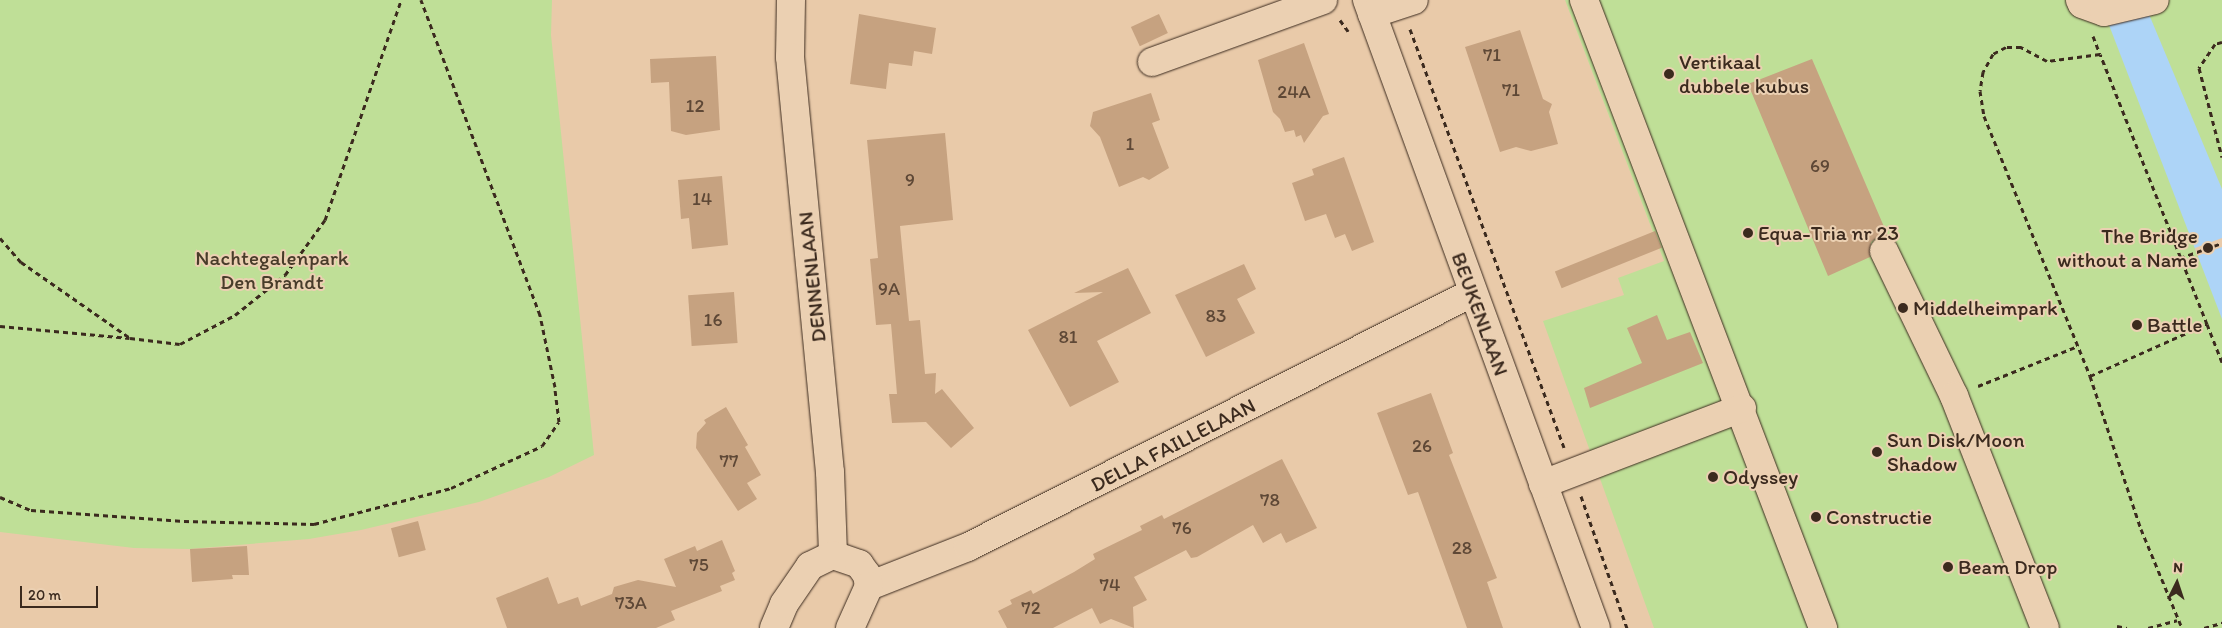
<!DOCTYPE html>
<html>
<head>
<meta charset="utf-8">
<style>
	body { margin:0 }
	#map { position:relative; width:2222px; height:628px; overflow:hidden; background:#e9caa9; font-family:Itim,sans-serif }
	div>[style] { position:absolute }
	.green>* { inset:0; background:#bfdf97 }
	.water>* { inset:0; background:#add4f7 }
	.pier>* { inset:0; background:#e9caa9 }
	.building>* { inset:0; background:#c6a280; transform-origin:0 0 }
	.path>* { height:3px; margin-top:-1.5px; transform-origin:0; background:repeating-linear-gradient(90deg,#3b2a1e 0 5px,transparent 0 9px) }
	.roads { filter:drop-shadow(0 0 1px #3b2a1e) drop-shadow(0 0 1px #3b2a1e) }
	.minor>* { height:28px; margin:-14px; padding:0 14px; transform-origin:14px; border-radius:14px; background:#ebd0b2 }
	.dots>* { width:14px; height:14px; translate:-50% -50%; box-sizing:border-box; border:2px solid #ebd0b2; border-radius:50% }
	span { translate:-50% -50%; white-space:nowrap; text-align:center; line-height:1.15; -webkit-text-stroke:4px #ebd0b2; paint-order:stroke }
	.number-label { font-size:19px; color:#5e4836 }
	.number-label span { -webkit-text-stroke-width:0 }
	.poi-label { font-size:21px; color:#3b2a1e }
	.left { translate:0 -50%; text-align:left }
	.right { translate:-100% -50%; text-align:right }
	.park-label { font-size:21px; color:#483c2a }
	.street-label { font-size:21px; color:#3b2a1e }
	.north { position:absolute; left:2152px; top:558px; width:50px; height:50px; -webkit-text-stroke:4px #ebd0b2; paint-order:stroke; rotate:4deg; font-size:14px; font-weight:700; line-height:20px; text-align:center; color:#3b2a1e }
	.north::after { content:''; display:block; margin:auto; width:18px; height:22px; background:#3b2a1e; clip-path:polygon(50% 0,100% 100%,50% 72%,0 100%) }
	.scale { position:absolute; left:20px; top:586px; width:78px; height:22px; box-sizing:border-box; border:2px solid #3b2a1e; border-top:0; padding-left:6px; font-size:15px; line-height:18px; white-space:nowrap; color:#3b2a1e; -webkit-text-stroke:4px #ebd0b2; paint-order:stroke }
</style>
</head>
<body>
<div id="map">
	<div class="green">
		<i style="clip-path:polygon(0 0,552px 0,551px 35px,594px 455px,549px 477px,479px 502px,361px 530px,309px 539px,190px 549px,134px 548px,0 532px)"></i>
		<i style="clip-path:polygon(1565px 0,2222px 0,2222px 628px,1654px 628px,1543px 321px,1624px 295px,1618px 278px,1664px 261px)"></i>
	</div>
	<div class="water">
		<i style="clip-path:polygon(2143px 0,2222px 189px,2222px 319px,2104px 12px)"></i>
	</div>
	<div class="pier">
		<i style="clip-path:polygon(2222px 238px,2222px 247px,2197px 256px,2195px 248px)"></i>
	</div>
	<div class="building">
		<i style="clip-path:polygon(859px 14px,936px 28px,932px 54px,914px 51px,912px 66px,889px 63px,886px 89px,850px 84px)"></i>
		<i style="left:1159px;top:14px;width:21px;height:31px;rotate:65deg"></i>
		<i style="clip-path:polygon(1520px 30px,1543px 99px,1552px 104px,1549px 112px,1558px 144px,1531px 151px,1516px 147px,1500px 152px,1465px 47px)"></i>
		<i style="clip-path:polygon(1304px 43px,1329px 114px,1323px 116px,1304px 143px,1301px 135px,1296px 137px,1294px 130px,1285px 132px,1280px 119px,1273px 112px,1258px 60px)"></i>
		<i style="clip-path:polygon(716px 56px,720px 130px,686px 135px,671px 131px,669px 82px,651px 83px,650px 59px)"></i>
		<i style="clip-path:polygon(1812px 59px,1888px 236px,1878px 237px,1871px 242px,1870px 257px,1828px 276px,1748px 84px)"></i>
		<i style="clip-path:polygon(1151px 93px,1160px 120px,1152px 123px,1169px 168px,1149px 180px,1143px 177px,1119px 187px,1100px 137px,1090px 126px,1093px 112px)"></i>
		<i style="clip-path:polygon(945px 133px,953px 220px,900px 226px,909px 321px,920px 320px,925px 374px,936px 373px,935px 394px,942px 389px,974px 428px,951px 448px,926px 422px,892px 423px,889px 394px,897px 394px,891px 324px,876px 325px,870px 259px,878px 258px,867px 140px)"></i>
		<i style="clip-path:polygon(1344px 157px,1374px 242px,1352px 251px,1345px 234px,1335px 238px,1326px 214px,1305px 221px,1292px 183px,1314px 175px,1312px 169px)"></i>
		<i style="clip-path:polygon(722px 176px,728px 245px,692px 249px,689px 218px,681px 219px,678px 180px)"></i>
		<i style="left:1655px;top:231px;width:18px;height:108px;rotate:68deg"></i>
		<i style="clip-path:polygon(1244px 264px,1256px 289px,1237px 299px,1255px 333px,1206px 357px,1175px 295px)"></i>
		<i style="clip-path:polygon(1128px 268px,1151px 313px,1097px 341px,1119px 382px,1070px 407px,1028px 330px,1103px 292px,1074px 293px)"></i>
		<i style="left:734px;top:292px;width:51px;height:46px;rotate:86deg"></i>
		<i style="clip-path:polygon(1657px 315px,1667px 340px,1690px 332px,1703px 363px,1590px 408px,1584px 388px,1642px 363px,1627px 328px)"></i>
		<i style="clip-path:polygon(1431px 393px,1453px 453px,1449px 455px,1497px 578px,1487px 582px,1503px 628px,1467px 628px,1418px 492px,1408px 495px,1377px 413px)"></i>
		<i style="clip-path:polygon(726px 407px,748px 445px,745px 447px,761px 475px,747px 483px,757px 499px,738px 511px,696px 448px,697px 433px,706px 423px,704px 420px)"></i>
		<i style="clip-path:polygon(1282px 459px,1317px 528px,1286px 543px,1281px 533px,1263px 543px,1253px 525px,1197px 557px,1191px 558px,1186px 550px,1134px 577px,1147px 600px,1133px 607px,1134px 628px,1111px 619px,1100px 624px,1092px 608px,1053px 628px,1007px 628px,998px 611px,1012px 604px,1010px 600px,1031px 590px,1033px 594px,1074px 572px,1095px 559px,1093px 554px,1142px 530px,1140px 526px,1162px 515px,1164px 519px)"></i>
		<i style="left:418px;top:521px;width:30px;height:28px;rotate:75deg"></i>
		<i style="clip-path:polygon(722px 540px,735px 571px,732px 573px,735px 580px,720px 586px,722px 591px,671px 611px,675px 620px,656px 628px,507px 628px,496px 598px,548px 577px,558px 604px,578px 597px,581px 606px,612px 594px,614px 587px,638px 580px,676px 587px,664px 559px,695px 546px,697px 551px)"></i>
		<i style="clip-path:polygon(247px 546px,249px 575px,232px 575px,233px 579px,192px 582px,190px 549px)"></i>
	</div>
	<div class="path">
		<i style="left:1340px;top:20px;width:14px;rotate:54deg"></i>
		<i style="left:1410px;top:29px;width:446px;rotate:69.8deg"></i>
		<i style="left:2093px;top:36px;width:19px;rotate:69deg"></i>
		<i style="left:2222px;top:42px;width:7px;rotate:164deg"></i>
		<i style="left:2215px;top:44px;width:29px;rotate:124deg"></i>
		<i style="left:2199px;top:68px;width:92px;rotate:75.5deg"></i>
		<i style="left:0;top:238px;width:32px;rotate:49deg"></i>
		<i style="left:21px;top:262px;width:133px;rotate:34.9deg"></i>
		<i style="left:130px;top:338px;width:50px;rotate:6.8deg"></i>
		<i style="left:180px;top:344px;width:62px;rotate:-27.8deg"></i>
		<i style="left:235px;top:315px;width:64px;rotate:-38.7deg"></i>
		<i style="left:285px;top:275px;width:68px;rotate:-54deg"></i>
		<i style="left:325px;top:220px;width:233px;rotate:-70.9deg"></i>
		<i style="left:2180px;top:258px;width:45px;rotate:-19.7deg"></i>
		<i style="left:2207px;top:324px;width:41px;rotate:68.5deg"></i>
		<i style="left:0;top:326px;width:130px;rotate:5.3deg"></i>
		<i style="left:2090px;top:376px;width:128px;rotate:-24deg"></i>
		<i style="left:2207px;top:324px;width:290px;rotate:-111.6deg"></i>
		<i style="left:2100px;top:54px;width:53px;rotate:172.5deg"></i>
		<i style="left:2047px;top:61px;width:30px;rotate:-152deg"></i>
		<i style="left:2021px;top:47px;width:15px;rotate:180deg"></i>
		<i style="left:2006px;top:47px;width:15px;rotate:152deg"></i>
		<i style="left:1993px;top:54px;width:21px;rotate:119deg"></i>
		<i style="left:1983px;top:72px;width:19px;rotate:99deg"></i>
		<i style="left:1980px;top:91px;width:25px;rotate:81deg"></i>
		<i style="left:1984px;top:116px;width:281px;rotate:67.8deg"></i>
		<i style="left:2090px;top:376px;width:161px;rotate:71.6deg"></i>
		<i style="left:2141px;top:529px;width:107px;rotate:67.5deg"></i>
		<i style="left:1978px;top:386px;width:108px;rotate:-21.8deg"></i>
		<i style="left:1581px;top:496px;width:140px;rotate:70.8deg"></i>
		<i style="left:0;top:497px;width:34px;rotate:23deg"></i>
		<i style="left:31px;top:510px;width:153px;rotate:4.1deg"></i>
		<i style="left:184px;top:521px;width:130px;rotate:1.3deg"></i>
		<i style="left:314px;top:524px;width:142px;rotate:-14.7deg"></i>
		<i style="left:451px;top:488px;width:100px;rotate:-24.8deg"></i>
		<i style="left:542px;top:446px;width:29px;rotate:-55deg"></i>
		<i style="left:559px;top:422px;width:35px;rotate:-97deg"></i>
		<i style="left:555px;top:387px;width:74px;rotate:-101.8deg"></i>
		<i style="left:540px;top:315px;width:337px;rotate:-110.7deg"></i>
		<i style="left:2117px;top:626px;width:10px;rotate:11deg"></i>
		<i style="left:2148px;top:628px;width:30px;rotate:-15deg"></i>
		<i style="left:2204px;top:628px;width:19px;rotate:-16deg"></i>
	</div>
	<div class="roads">
		<div class="minor">
			<i style="left:791px;top:0;width:57px;rotate:91deg"></i>
			<i style="left:790px;top:57px;width:417px;rotate:84.5deg"></i>
			<i style="left:830px;top:472px;width:83px;rotate:87.9deg"></i>
			<i style="left:1367px;top:0;width:668px;rotate:69.97deg"></i>
			<i style="left:1584px;top:0;width:672px;rotate:69.16deg"></i>
			<i style="left:2080px;top:0;width:4px;rotate:63deg"></i>
			<i style="left:2082px;top:4px;width:23px;rotate:20deg"></i>
			<i style="left:2104px;top:12px;width:52px;rotate:-13.2deg"></i>
			<i style="left:1372px;top:14px;width:44px;rotate:-18.4deg"></i>
			<i style="left:1152px;top:62px;width:182px;rotate:-19.9deg"></i>
			<i style="left:1884px;top:251px;width:161px;rotate:64.2deg"></i>
			<i style="left:1954px;top:396px;width:249px;rotate:68.6deg"></i>
			<i style="left:1543px;top:484px;width:213px;rotate:-20.9deg"></i>
			<i style="left:869px;top:586px;width:106px;rotate:-21.5deg"></i>
			<i style="left:968px;top:547px;width:564px;rotate:-26.75deg"></i>
			<i style="left:774px;top:628px;width:26px;rotate:-67deg"></i>
			<i style="left:784px;top:604px;width:46px;rotate:-55.6deg"></i>
			<i style="left:810px;top:566px;width:25px;rotate:-26deg"></i>
			<i style="left:833px;top:555px;width:28px;rotate:19deg"></i>
			<i style="left:859px;top:564px;width:14px;rotate:54deg"></i>
			<i style="left:867px;top:575px;width:11px;rotate:80deg"></i>
			<i style="left:869px;top:586px;width:46px;rotate:114.3deg"></i>
		</div>
	</div>
	<div class="dots">
		<i style="left:1669px;top:74px;background:#3b2a1e"></i>
		<i style="left:1748px;top:233px;background:#3b2a1e"></i>
		<i style="left:2208px;top:248px;background:#3b2a1e"></i>
		<i style="left:1903px;top:308px;background:#3b2a1e"></i>
		<i style="left:2137px;top:325px;background:#3b2a1e"></i>
		<i style="left:1877px;top:452px;background:#3b2a1e"></i>
		<i style="left:1713px;top:477px;background:#3b2a1e"></i>
		<i style="left:1816px;top:517px;background:#3b2a1e"></i>
		<i style="left:1948px;top:567px;background:#3b2a1e"></i>
	</div>
	<div class="number-label">
		<span style="left:1492px;top:55px">71</span>
		<span style="left:1511px;top:90px">71</span>
		<span style="left:1294px;top:92px">24A</span>
		<span style="left:695px;top:106px">12</span>
		<span style="left:1130px;top:144px">1</span>
		<span style="left:1820px;top:166px">69</span>
		<span style="left:910px;top:180px">9</span>
		<span style="left:702px;top:199px">14</span>
		<span style="left:889px;top:289px">9A</span>
		<span style="left:1216px;top:316px">83</span>
		<span style="left:713px;top:320px">16</span>
		<span style="left:1068px;top:337px">81</span>
		<span style="left:1422px;top:446px">26</span>
		<span style="left:729px;top:461px">77</span>
		<span style="left:1270px;top:500px">78</span>
		<span style="left:1182px;top:528px">76</span>
		<span style="left:1462px;top:548px">28</span>
		<span style="left:699px;top:565px">75</span>
		<span style="left:1110px;top:585px">74</span>
		<span style="left:631px;top:603px">73A</span>
		<span style="left:1031px;top:608px">72</span>
	</div>
	<div class="poi-label">
		<span class="left" style="left:1679px;top:74px">Vertikaal<br>dubbele kubus</span>
		<span class="left" style="left:1758px;top:233px">Equa-Tria nr 23</span>
		<span class="right" style="left:2198px;top:248px">The Bridge<br>without a Name</span>
		<span class="left" style="left:1913px;top:308px">Middelheimpark</span>
		<span class="left" style="left:2147px;top:325px">Battle</span>
		<span class="left" style="left:1887px;top:452px">Sun Disk/Moon<br>Shadow</span>
		<span class="left" style="left:1723px;top:477px">Odyssey</span>
		<span class="left" style="left:1826px;top:517px">Constructie</span>
		<span class="left" style="left:1958px;top:567px">Beam Drop</span>
	</div>
	<div class="park-label">
		<span style="left:272px;top:270px">Nachtegalenpark<br>Den Brandt</span>
	</div>
	<div class="street-label">
		<span style="left:812px;top:277px;rotate:-96deg">DENNENLAAN</span>
		<span style="left:1480px;top:314px;rotate:70deg">BEUKENLAAN</span>
		<span style="left:1173px;top:445px;rotate:-27deg">DELLA FAILLELAAN</span>
	</div>
	<div class="north">N</div>
	<div class="scale">20 m</div>
</div>
</body>
</html>
